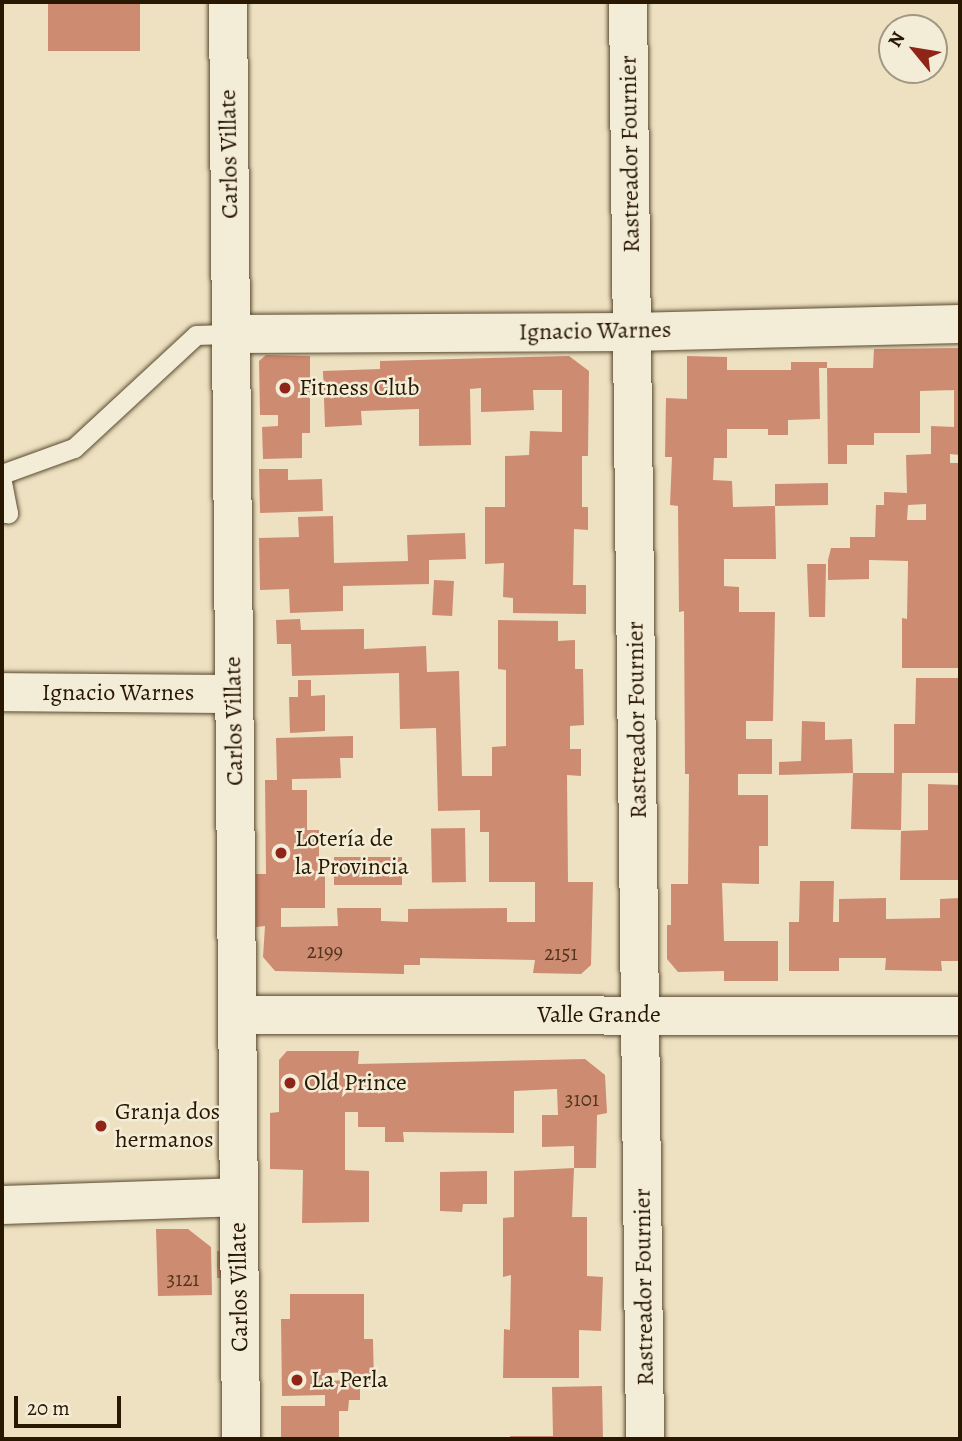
<!DOCTYPE html>
<html>
<head>
<meta charset="utf-8">
<style>
	body { margin:0 }
	#map { position:relative; width:962px; height:1441px; overflow:hidden; background:#ede1c1; font-family:Alegreya,serif }
	div>[style] { position:absolute }
	.building>* { inset:0; background:#cd8b71; transform-origin:0 0 }
	.roads { filter:drop-shadow(0 0 2px #5a4a31) drop-shadow(0 0 2px #5a4a31) }
	.lane>* { height:19px; margin:-9.5px; padding:0 9.5px; transform-origin:9.5px; border-radius:9.5px; background:#f3ecd7 }
	.street>* { height:38px; margin:-19px; padding:0 19px; transform-origin:19px; border-radius:19px; background:#f3ecd7 }
	.secondary>* { height:38px; margin:-19px; padding:0 19px; transform-origin:19px; border-radius:19px; background:#f3ecd7 }
	.dots>* { width:19px; height:19px; translate:-50% -50%; box-sizing:border-box; border:4px solid #f3ecd7; border-radius:50% }
	span { translate:-50% -50%; white-space:nowrap; text-align:center; line-height:1.15; -webkit-text-stroke:5px #f3ecd7; paint-order:stroke }
	.number-label { font-size:21px; color:#52351d }
	.number-label span { -webkit-text-stroke-width:0 }
	.street-label { font-size:24px; color:#291801 }
	.poi-label { font-size:24px; color:#291801 }
	.left { translate:0 -50%; text-align:left }
	.frame { position:absolute; inset:0; border:4px solid #291801; pointer-events:none }
	.north { position:absolute; left:878px; top:14px; width:70px; height:70px; box-sizing:border-box; background:#f3ecd7; border:2px solid #a29781; border-radius:50%; rotate:300deg; font-size:19px; font-weight:700; line-height:28px; text-align:center; color:#291801 }
	.north::after { content:''; display:block; margin:auto; width:24px; height:32px; background:#8f2418; clip-path:polygon(50% 0,100% 100%,50% 72%,0 100%) }
	.scale { position:absolute; left:14px; top:1396px; width:107px; height:32px; box-sizing:border-box; border:4px solid #291801; border-top:0; padding-left:9px; font-size:21px; line-height:24px; white-space:nowrap; color:#291801; -webkit-text-stroke:5px #f3ecd7; paint-order:stroke }
</style>
</head>
<body>
<div id="map">
	<div class="building">
		<i style="left:48px;top:2px;width:92px;height:49px"></i>
		<i style="clip-path:polygon(evenodd,960px 348px,960px 455px,950px 454px,950px 463px,960px 463px,960px 668px,902px 668px,902px 618px,907px 619px,908px 561px,869px 560px,869px 579px,828px 580px,828px 560px,831px 548px,850px 548px,850px 537px,875px 537px,876px 505px,884px 505px,884px 492px,907px 493px,906px 455px,931px 454px,931px 426px,954px 427px,954px 390px,920px 391px,920px 433px,874px 433px,874px 445px,847px 445px,847px 464px,828px 464px,827px 368px,873px 368px,874px 349px,960px 348px,926px 504px,926px 520px,907px 520px,908px 505px,926px 504px)"></i>
		<i style="clip-path:polygon(266px 355px,310px 356px,310px 433px,302px 433px,302px 458px,263px 459px,262px 427px,278px 426px,278px 415px,260px 415px,259px 361px)"></i>
		<i style="clip-path:polygon(569px 356px,589px 371px,588px 456px,582px 456px,582px 507px,588px 507px,588px 530px,574px 529px,573px 585px,586px 585px,586px 614px,513px 613px,513px 598px,503px 597px,504px 563px,485px 564px,485px 507px,505px 507px,505px 456px,529px 455px,530px 431px,562px 432px,562px 390px,533px 390px,534px 410px,481px 412px,481px 388px,470px 389px,471px 445px,419px 446px,419px 409px,361px 411px,362px 425px,325px 427px,323px 371px,380px 369px,380px 361px)"></i>
		<i style="clip-path:polygon(687px 356px,727px 357px,727px 370px,791px 370px,791px 362px,827px 362px,827px 368px,819px 368px,820px 419px,788px 420px,788px 435px,768px 435px,768px 429px,727px 429px,727px 458px,714px 458px,713px 480px,732px 481px,733px 507px,775px 506px,775px 484px,828px 483px,828px 505px,775px 506px,776px 559px,724px 559px,724px 586px,739px 587px,739px 612px,775px 612px,773px 721px,746px 721px,746px 739px,772px 739px,772px 774px,738px 774px,738px 795px,768px 795px,768px 846px,759px 846px,759px 884px,722px 883px,724px 941px,778px 941px,778px 981px,724px 981px,724px 971px,678px 972px,667px 959px,667px 925px,671px 925px,671px 884px,688px 884px,689px 774px,685px 774px,684px 611px,679px 612px,678px 506px,670px 505px,672px 457px,665px 457px,666px 398px,687px 399px)"></i>
		<i style="clip-path:polygon(259px 469px,288px 469px,288px 480px,322px 479px,323px 511px,260px 513px)"></i>
		<i style="clip-path:polygon(333px 516px,334px 563px,408px 561px,407px 535px,465px 533px,466px 559px,429px 560px,429px 584px,343px 586px,343px 611px,290px 613px,289px 589px,260px 590px,259px 538px,299px 537px,298px 517px)"></i>
		<i style="clip-path:polygon(807px 564px,826px 564px,825px 617px,809px 617px)"></i>
		<i style="left:434px;top:580px;width:20px;height:35px;rotate:3deg"></i>
		<i style="clip-path:polygon(300px 619px,301px 630px,364px 629px,364px 649px,426px 646px,427px 672px,459px 671px,462px 776px,492px 776px,492px 747px,506px 746px,506px 670px,498px 669px,498px 620px,558px 621px,558px 641px,575px 640px,575px 669px,583px 669px,584px 725px,570px 726px,570px 749px,581px 749px,581px 776px,567px 775px,568px 882px,593px 882px,591px 965px,581px 974px,533px 973px,535px 960px,420px 958px,420px 965px,404px 965px,404px 974px,275px 971px,263px 957px,265px 926px,256px 927px,256px 874px,266px 874px,265px 780px,277px 780px,276px 738px,353px 736px,353px 758px,340px 758px,341px 778px,292px 779px,292px 790px,307px 790px,307px 830px,319px 830px,319px 873px,325px 874px,325px 908px,281px 908px,281px 927px,338px 926px,337px 908px,381px 908px,381px 921px,408px 922px,408px 909px,507px 908px,507px 922px,535px 922px,535px 882px,489px 882px,489px 832px,480px 832px,480px 810px,438px 811px,436px 728px,400px 729px,399px 673px,292px 676px,291px 644px,277px 644px,276px 620px)"></i>
		<i style="clip-path:polygon(916px 678px,960px 678px,960px 773px,902px 773px,901px 830px,851px 829px,853px 773px,894px 773px,894px 724px,915px 724px)"></i>
		<i style="clip-path:polygon(298px 680px,311px 680px,311px 696px,325px 695px,325px 731px,290px 733px,289px 697px,298px 697px)"></i>
		<i style="clip-path:polygon(802px 721px,825px 722px,825px 740px,852px 739px,853px 773px,779px 775px,779px 762px,801px 761px)"></i>
		<i style="clip-path:polygon(928px 784px,960px 785px,960px 880px,900px 880px,901px 831px,928px 830px)"></i>
		<i style="left:465px;top:828px;width:54px;height:34px;rotate:89deg"></i>
		<i style="left:402px;top:857px;width:28px;height:68px;rotate:90deg"></i>
		<i style="clip-path:polygon(800px 881px,834px 881px,833px 922px,839px 922px,839px 899px,886px 898px,886px 919px,940px 918px,940px 899px,960px 898px,960px 961px,941px 961px,942px 971px,885px 970px,886px 958px,839px 958px,839px 971px,789px 971px,789px 922px,799px 922px)"></i>
		<i style="clip-path:polygon(287px 1051px,359px 1051px,358px 1064px,585px 1059px,605px 1075px,607px 1113px,597px 1115px,596px 1168px,574px 1168px,574px 1146px,542px 1147px,542px 1115px,558px 1115px,557px 1089px,514px 1091px,514px 1133px,403px 1132px,404px 1142px,385px 1142px,385px 1127px,358px 1127px,358px 1112px,345px 1112px,345px 1170px,369px 1171px,369px 1222px,302px 1223px,303px 1170px,270px 1169px,270px 1113px,279px 1112px,279px 1060px)"></i>
		<i style="clip-path:polygon(574px 1168px,572px 1217px,587px 1217px,587px 1276px,603px 1277px,601px 1331px,579px 1330px,579px 1378px,503px 1378px,504px 1329px,510px 1330px,511px 1275px,503px 1277px,503px 1218px,514px 1217px,514px 1171px)"></i>
		<i style="clip-path:polygon(487px 1171px,487px 1204px,463px 1204px,462px 1212px,440px 1211px,440px 1172px)"></i>
		<i style="clip-path:polygon(156px 1229px,188px 1229px,211px 1247px,212px 1295px,158px 1296px)"></i>
		<i style="left:217px;top:1251px;width:10px;height:27px"></i>
		<i style="clip-path:polygon(evenodd,290px 1294px,364px 1294px,364px 1339px,373px 1339px,374px 1386px,360px 1386px,360px 1400px,349px 1400px,348px 1411px,339px 1411px,339px 1439px,281px 1439px,281px 1406px,325px 1406px,325px 1395px,282px 1396px,281px 1319px,290px 1319px,290px 1294px,353px 1372px,352px 1380px,325px 1381px,325px 1373px,353px 1372px)"></i>
		<i style="clip-path:polygon(602px 1386px,603px 1439px,510px 1439px,510px 1436px,553px 1436px,552px 1387px)"></i>
	</div>
	<div class="roads">
		<div class="lane">
			<i style="left:2px;top:474px;width:77px;rotate:-19.9deg"></i>
			<i style="left:74px;top:448px;width:166px;rotate:-42.8deg"></i>
			<i style="left:196px;top:335px;width:35px;rotate:-2deg"></i>
			<i style="left:2px;top:482px;width:32px;rotate:79deg"></i>
			<i style="left:8px;top:513px;width:6px;rotate:180deg"></i>
		</div>
		<div class="street">
			<i style="left:628px;top:2px;width:1437px;rotate:89.32deg"></i>
			<i style="left:231px;top:334px;width:401px;rotate:-0.3deg"></i>
			<i style="left:632px;top:332px;width:328px;rotate:-1.4deg"></i>
			<i style="left:2px;top:692px;width:232px;rotate:0.5deg"></i>
			<i style="left:237px;top:1015px;width:723px;rotate:0.08deg"></i>
			<i style="left:2px;top:1205px;width:237px;rotate:-1.9deg"></i>
		</div>
		<div class="secondary">
			<i style="left:228px;top:2px;width:1437px;rotate:89.48deg"></i>
		</div>
	</div>
	<div class="dots">
		<i style="left:285px;top:388px;background:#8f2418"></i>
		<i style="left:281px;top:853px;background:#8f2418"></i>
		<i style="left:290px;top:1083px;background:#8f2418"></i>
		<i style="left:101px;top:1126px;background:#8f2418"></i>
		<i style="left:297px;top:1380px;background:#8f2418"></i>
	</div>
	<div class="number-label">
		<span style="left:325px;top:951px">2199</span>
		<span style="left:561px;top:953px">2151</span>
		<span style="left:582px;top:1099px">3101</span>
		<span style="left:183px;top:1279px">3121</span>
	</div>
	<div class="street-label">
		<span style="left:229px;top:154px;rotate:-91deg">Carlos Villate</span>
		<span style="left:630px;top:154px;rotate:-91deg">Rastreador Fournier</span>
		<span style="left:595px;top:331px;rotate:-1deg">Ignacio Warnes</span>
		<span style="left:118px;top:693px">Ignacio Warnes</span>
		<span style="left:637px;top:720px;rotate:-91deg">Rastreador Fournier</span>
		<span style="left:234px;top:721px;rotate:-91deg">Carlos Villate</span>
		<span style="left:599px;top:1015px">Valle Grande</span>
		<span style="left:239px;top:1287px;rotate:-91deg">Carlos Villate</span>
		<span style="left:644px;top:1287px;rotate:-91deg">Rastreador Fournier</span>
	</div>
	<div class="poi-label">
		<span class="left" style="left:299px;top:388px">Fitness Club</span>
		<span class="left" style="left:295px;top:853px">Lotería de<br>la Provincia</span>
		<span class="left" style="left:304px;top:1083px">Old Prince</span>
		<span class="left" style="left:115px;top:1126px">Granja dos<br>hermanos</span>
		<span class="left" style="left:311px;top:1380px">La Perla</span>
	</div>
	<div class="frame"></div>
	<div class="north">N</div>
	<div class="scale">20 m</div>
</div>
</body>
</html>
